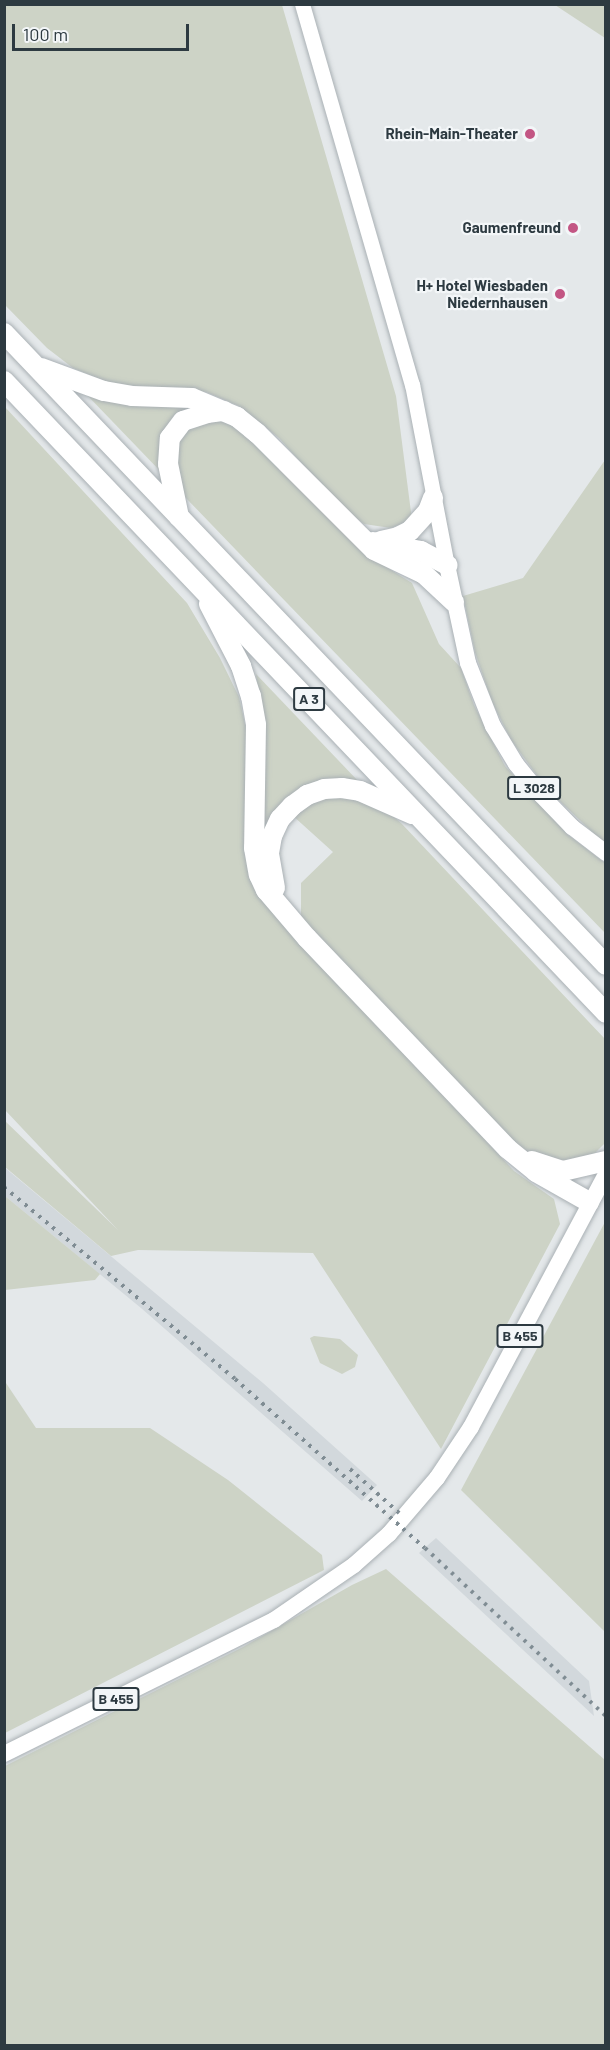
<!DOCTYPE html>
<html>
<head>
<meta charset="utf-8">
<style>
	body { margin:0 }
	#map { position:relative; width:610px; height:2050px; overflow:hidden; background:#e4e8ea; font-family:Barlow,sans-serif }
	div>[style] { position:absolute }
	.built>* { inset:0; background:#d2d8dc }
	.green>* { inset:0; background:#cdd3c6 }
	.roads { filter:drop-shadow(0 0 2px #a9b0b4) drop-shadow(0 0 2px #a9b0b4) }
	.secondary>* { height:15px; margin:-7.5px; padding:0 7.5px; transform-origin:7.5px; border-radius:7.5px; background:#fff }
	.primary>* { height:16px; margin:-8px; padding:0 8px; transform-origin:8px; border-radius:8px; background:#fff }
	.highway>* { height:20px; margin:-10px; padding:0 10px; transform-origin:10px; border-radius:10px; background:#fff }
	.rail>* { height:4px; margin-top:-2px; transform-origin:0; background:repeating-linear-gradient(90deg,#7f8c93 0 3px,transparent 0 9px) }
	.dots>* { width:16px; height:16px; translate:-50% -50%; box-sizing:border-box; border:3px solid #f3f6f8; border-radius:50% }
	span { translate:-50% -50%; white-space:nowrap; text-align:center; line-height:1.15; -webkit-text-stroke:4.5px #f3f6f8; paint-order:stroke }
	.shield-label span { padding:2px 4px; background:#f3f6f8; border:2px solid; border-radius:4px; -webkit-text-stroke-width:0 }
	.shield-label { font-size:14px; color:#2d3a41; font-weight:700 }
	.poi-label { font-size:15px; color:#2d3a41; font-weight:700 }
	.right { translate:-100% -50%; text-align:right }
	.frame { position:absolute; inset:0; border:6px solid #2d3a41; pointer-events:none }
	.scale { position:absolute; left:12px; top:24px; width:177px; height:27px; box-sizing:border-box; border:3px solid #2d3a41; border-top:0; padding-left:8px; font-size:18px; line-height:21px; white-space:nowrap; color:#2d3a41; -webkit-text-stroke:4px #f3f6f8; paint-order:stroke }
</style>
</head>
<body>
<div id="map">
	<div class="built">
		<i style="clip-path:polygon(4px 1167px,263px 1383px,377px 1485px,362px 1501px,141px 1308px,5px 1196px)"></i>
		<i style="clip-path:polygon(436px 1538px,589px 1681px,594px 1716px,419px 1553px)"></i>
	</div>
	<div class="green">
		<i style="clip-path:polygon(4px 5px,282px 5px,396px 396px,412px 520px,391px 528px,364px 524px,340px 506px,279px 438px,239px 406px,206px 392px,111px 384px,73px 368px,47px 348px,5px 305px)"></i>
		<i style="clip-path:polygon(555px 5px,605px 5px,605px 38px)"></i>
		<i style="clip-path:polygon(86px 394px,194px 405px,175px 414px,166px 427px,160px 446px,162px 473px)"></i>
		<i style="clip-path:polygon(5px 407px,187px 603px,220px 658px,239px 697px,247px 733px,261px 897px,514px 1171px,554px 1199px,560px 1224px,441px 1449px,313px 1253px,138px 1250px,111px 1256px,5px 1167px,4px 1120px,118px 1230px,5px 1110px)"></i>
		<i style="clip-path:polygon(225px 420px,237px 425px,370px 557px,412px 583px,439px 644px,461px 668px,474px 705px,505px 766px,567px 834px,605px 863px,605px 933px,185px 497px,177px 478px,176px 440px,191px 424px)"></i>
		<i style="clip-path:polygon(605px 460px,605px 844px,547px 789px,511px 740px,492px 702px,475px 652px,463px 596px,523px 578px)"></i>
		<i style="clip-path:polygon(256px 674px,359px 782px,337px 780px,259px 844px,261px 712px)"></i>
		<i style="clip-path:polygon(334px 796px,358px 797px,385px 809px,402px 824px,605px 1039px,605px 1143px,593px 1155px,574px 1164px,532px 1155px,503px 1135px,301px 922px,301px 883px,333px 852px,292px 815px,311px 800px)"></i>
		<i style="clip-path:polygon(5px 1196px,100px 1274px,95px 1280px,5px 1290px)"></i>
		<i style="clip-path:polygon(605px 1222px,605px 1632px,461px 1490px)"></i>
		<i style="clip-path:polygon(314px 1336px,340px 1339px,358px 1355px,355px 1367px,342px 1374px,320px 1363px,311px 1341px,310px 1338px)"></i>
		<i style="clip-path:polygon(4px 1380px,36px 1428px,150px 1428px,228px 1480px,322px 1555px,324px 1570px,5px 1733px)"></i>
		<i style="clip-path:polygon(386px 1569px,605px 1760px,605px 2045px,5px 2045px,5px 1766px,243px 1647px,352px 1585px)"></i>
	</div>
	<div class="roads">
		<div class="secondary">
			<i style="left:302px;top:4px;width:396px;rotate:73.9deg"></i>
			<i style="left:412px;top:384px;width:184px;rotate:79.1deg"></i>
		</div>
		<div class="primary">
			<i style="left:447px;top:565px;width:100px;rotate:77.9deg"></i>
			<i style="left:468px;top:663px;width:68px;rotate:68.4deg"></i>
			<i style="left:493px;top:726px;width:44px;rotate:58.8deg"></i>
			<i style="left:516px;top:764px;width:40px;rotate:51deg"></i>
			<i style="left:541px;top:795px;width:45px;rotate:45.9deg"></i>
			<i style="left:572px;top:827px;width:43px;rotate:37.4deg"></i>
			<i style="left:4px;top:1754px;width:301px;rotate:-26.4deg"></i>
			<i style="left:274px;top:1620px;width:97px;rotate:-34.5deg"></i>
			<i style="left:354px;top:1565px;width:47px;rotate:-41.5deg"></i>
			<i style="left:389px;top:1534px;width:74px;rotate:-49.4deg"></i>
			<i style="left:437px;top:1478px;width:61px;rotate:-56.3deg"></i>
			<i style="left:471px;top:1427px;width:287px;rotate:-61.9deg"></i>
		</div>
		<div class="highway">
			<i style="left:4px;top:333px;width:873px;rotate:46.39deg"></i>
			<i style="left:41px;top:368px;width:67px;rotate:20.1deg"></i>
			<i style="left:104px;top:391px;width:28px;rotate:10deg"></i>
			<i style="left:132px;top:396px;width:60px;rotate:1.9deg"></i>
			<i style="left:192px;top:398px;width:49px;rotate:22.9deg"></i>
			<i style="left:237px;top:417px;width:26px;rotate:39deg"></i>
			<i style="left:257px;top:433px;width:165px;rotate:45deg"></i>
			<i style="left:374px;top:550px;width:55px;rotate:25.6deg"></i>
			<i style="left:424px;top:574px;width:41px;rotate:43deg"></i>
			<i style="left:4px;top:381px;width:873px;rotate:46.39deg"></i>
			<i style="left:179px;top:517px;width:54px;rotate:-101.7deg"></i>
			<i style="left:168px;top:464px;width:26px;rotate:-86deg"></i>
			<i style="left:170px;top:438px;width:21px;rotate:-53deg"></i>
			<i style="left:183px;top:421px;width:25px;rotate:-18deg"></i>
			<i style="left:207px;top:413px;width:17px;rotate:-7deg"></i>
			<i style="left:381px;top:541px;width:17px;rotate:-13deg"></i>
			<i style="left:398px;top:537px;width:13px;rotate:-27deg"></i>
			<i style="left:410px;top:531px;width:27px;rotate:-48deg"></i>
			<i style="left:428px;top:511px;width:14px;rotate:-69deg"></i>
			<i style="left:373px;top:542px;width:49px;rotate:10.6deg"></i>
			<i style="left:421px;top:551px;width:30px;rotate:28deg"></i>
			<i style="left:209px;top:604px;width:70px;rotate:62.7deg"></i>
			<i style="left:241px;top:666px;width:32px;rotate:72deg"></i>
			<i style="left:251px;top:696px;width:29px;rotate:80deg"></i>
			<i style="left:256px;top:725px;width:123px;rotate:90.9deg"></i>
			<i style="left:254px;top:848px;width:27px;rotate:80deg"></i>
			<i style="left:259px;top:875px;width:17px;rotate:65deg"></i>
			<i style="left:266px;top:890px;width:63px;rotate:49.5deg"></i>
			<i style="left:307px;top:938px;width:291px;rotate:46.4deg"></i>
			<i style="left:508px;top:1149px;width:36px;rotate:39deg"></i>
			<i style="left:536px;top:1172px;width:61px;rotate:29.5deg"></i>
			<i style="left:275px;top:888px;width:36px;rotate:-100deg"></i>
			<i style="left:269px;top:853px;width:17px;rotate:-80deg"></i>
			<i style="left:272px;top:836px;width:19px;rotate:-65deg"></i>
			<i style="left:280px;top:819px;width:18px;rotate:-47deg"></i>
			<i style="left:292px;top:806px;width:19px;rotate:-36deg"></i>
			<i style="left:307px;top:795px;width:18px;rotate:-19deg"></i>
			<i style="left:324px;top:789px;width:18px;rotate:-3deg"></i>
			<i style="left:342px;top:788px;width:18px;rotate:9deg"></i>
			<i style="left:360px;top:791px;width:57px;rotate:23.9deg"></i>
			<i style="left:532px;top:1161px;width:33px;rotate:18deg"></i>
			<i style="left:563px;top:1171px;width:44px;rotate:-13.1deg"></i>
		</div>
	</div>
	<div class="rail">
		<i style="left:4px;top:1187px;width:300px;rotate:39.7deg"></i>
		<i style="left:235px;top:1379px;width:254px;rotate:41.7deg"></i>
		<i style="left:425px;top:1548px;width:247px;rotate:42.9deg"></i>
		<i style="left:350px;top:1469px;width:66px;rotate:41.9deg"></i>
	</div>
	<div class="dots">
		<i style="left:530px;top:134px;background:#c35684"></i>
		<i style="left:573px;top:228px;background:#c35684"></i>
		<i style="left:560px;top:294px;background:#c35684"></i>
	</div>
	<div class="shield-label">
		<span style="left:309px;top:699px">A 3</span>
		<span style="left:534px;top:788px">L 3028</span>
		<span style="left:520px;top:1336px">B 455</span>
		<span style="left:116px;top:1699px">B 455</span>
	</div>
	<div class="poi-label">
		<span class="right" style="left:518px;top:134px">Rhein-Main-Theater</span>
		<span class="right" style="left:561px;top:228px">Gaumenfreund</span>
		<span class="right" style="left:548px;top:294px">H+ Hotel Wiesbaden<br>Niedernhausen</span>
	</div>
	<div class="frame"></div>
	<div class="scale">100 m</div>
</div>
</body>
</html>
